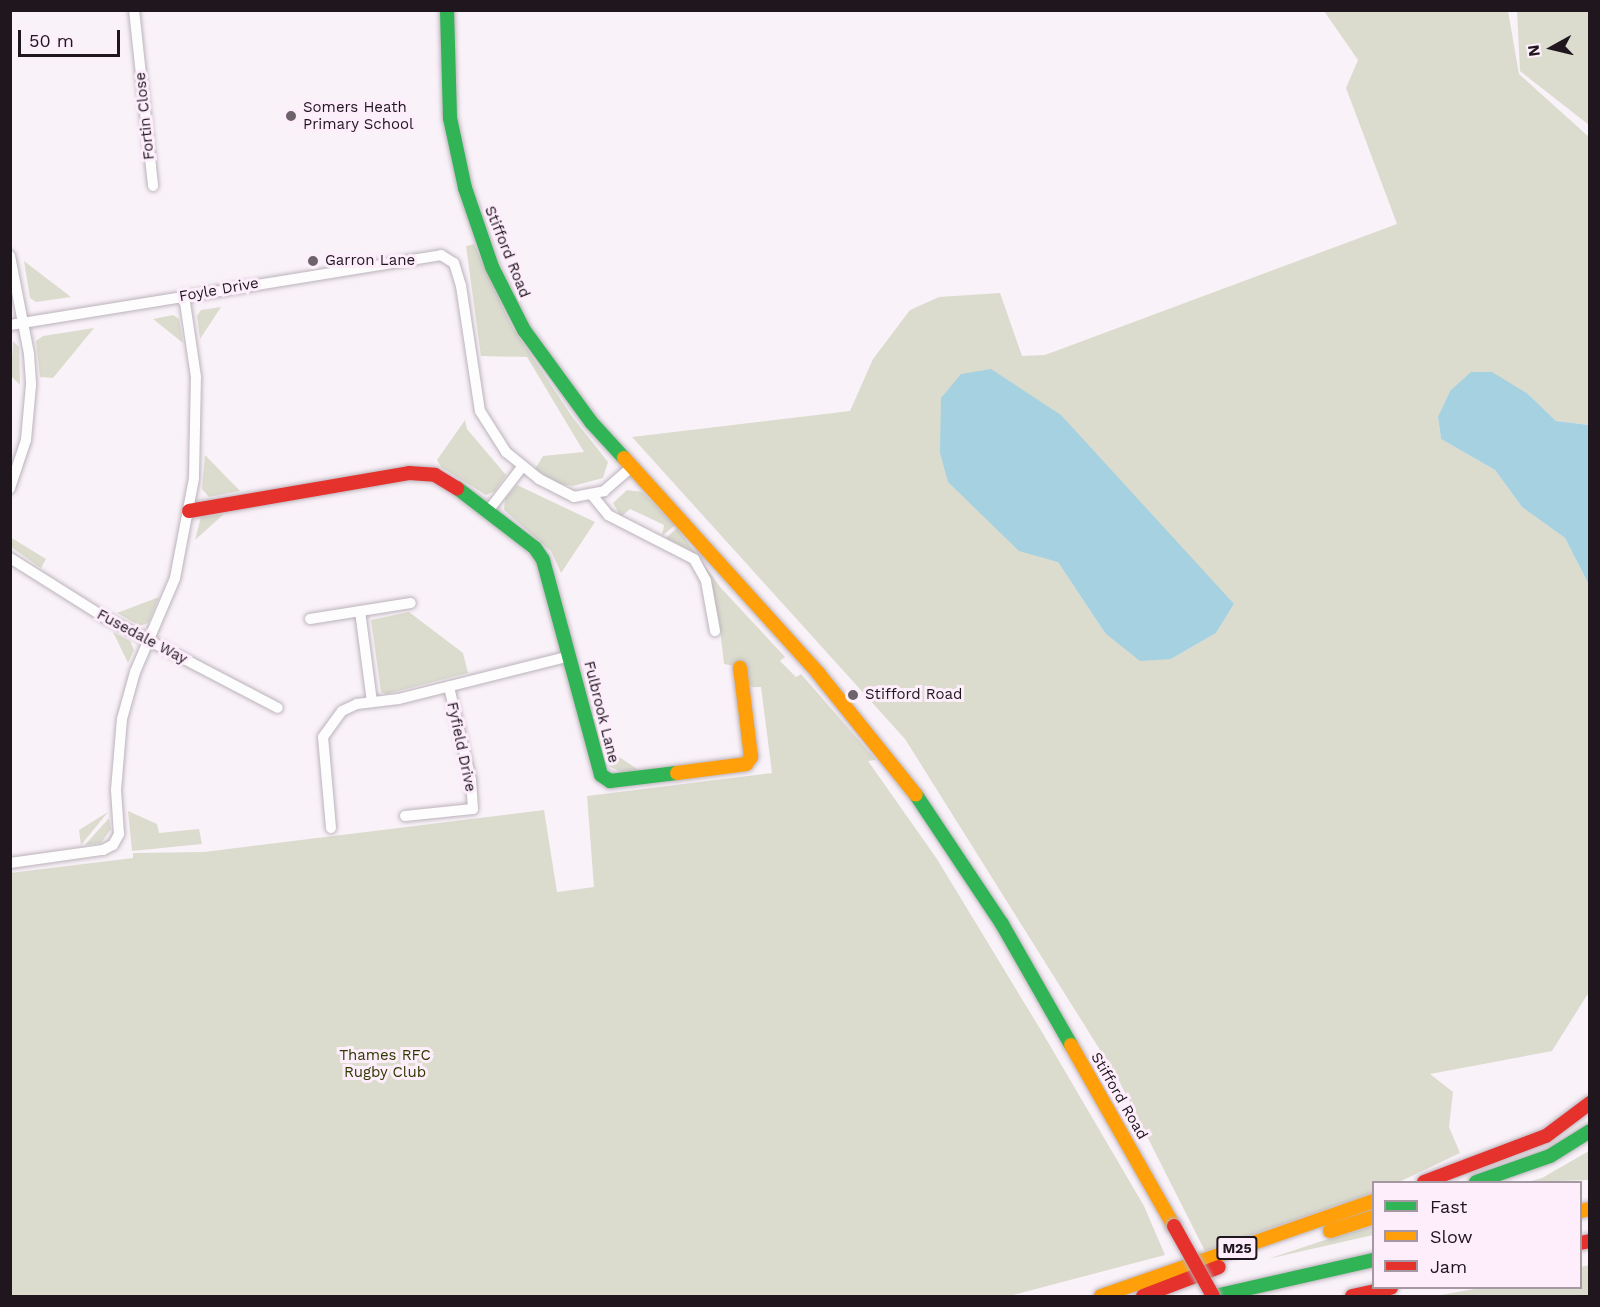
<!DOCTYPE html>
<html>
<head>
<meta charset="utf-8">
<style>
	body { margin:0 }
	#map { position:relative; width:1600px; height:1307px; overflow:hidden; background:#faf2f9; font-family:"Work Sans",sans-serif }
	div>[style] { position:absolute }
	.green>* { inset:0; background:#dbdcce }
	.water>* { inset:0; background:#a5d1e0 }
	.roads { filter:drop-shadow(0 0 2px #bbb3ba) drop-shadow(0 0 2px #bbb3ba) }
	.street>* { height:10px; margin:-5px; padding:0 5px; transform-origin:5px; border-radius:5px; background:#fefdfe }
	.fast>* { height:14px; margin:-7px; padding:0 7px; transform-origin:7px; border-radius:7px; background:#30b455 }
	.slow>* { height:14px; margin:-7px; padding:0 7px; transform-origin:7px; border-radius:7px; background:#ff9f0a }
	.jam>* { height:14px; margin:-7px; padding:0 7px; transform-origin:7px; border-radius:7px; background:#e5322d }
	.bridges { filter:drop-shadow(0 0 2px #bbb3ba) drop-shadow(0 0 2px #bbb3ba) }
	.jam-bridge>* { height:14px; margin:-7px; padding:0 7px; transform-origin:7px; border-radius:7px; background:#e5322d }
	.dots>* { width:16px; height:16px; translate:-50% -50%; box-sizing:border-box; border:3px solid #feeefc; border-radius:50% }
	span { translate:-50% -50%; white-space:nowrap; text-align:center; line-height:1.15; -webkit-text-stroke:6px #feeefc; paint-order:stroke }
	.shield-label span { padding:2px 4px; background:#feeefc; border:2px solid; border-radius:4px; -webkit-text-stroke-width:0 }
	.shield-label { font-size:14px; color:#1f161e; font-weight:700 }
	.poi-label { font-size:15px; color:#1f161e }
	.left { translate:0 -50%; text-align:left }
	.street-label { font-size:15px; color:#1f161e }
	.park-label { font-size:15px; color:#303a00 }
	.frame { position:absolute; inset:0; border:12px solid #1f161e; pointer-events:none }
	.legend { position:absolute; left:1372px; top:1181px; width:210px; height:108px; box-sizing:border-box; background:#feeefc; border:2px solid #a598a3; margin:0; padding:8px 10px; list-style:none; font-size:18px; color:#1f161e }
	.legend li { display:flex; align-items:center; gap:12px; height:30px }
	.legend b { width:30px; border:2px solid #a598a3 }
	.north { position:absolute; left:1522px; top:18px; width:60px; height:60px; -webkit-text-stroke:4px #feeefc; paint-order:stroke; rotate:262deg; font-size:16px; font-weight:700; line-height:24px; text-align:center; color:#1f161e }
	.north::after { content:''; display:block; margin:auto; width:21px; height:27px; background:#1f161e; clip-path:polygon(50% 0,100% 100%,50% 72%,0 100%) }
	.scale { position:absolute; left:18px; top:30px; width:102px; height:27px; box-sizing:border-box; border:3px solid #1f161e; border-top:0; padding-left:8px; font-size:18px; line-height:21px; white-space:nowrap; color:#1f161e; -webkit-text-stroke:4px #feeefc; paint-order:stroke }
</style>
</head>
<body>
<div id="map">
	<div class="green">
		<i style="clip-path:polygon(evenodd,1324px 11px,1508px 11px,1519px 74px,1589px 137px,1589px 425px,1556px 421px,1528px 394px,1450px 391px,1438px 418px,1441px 439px,1495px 470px,1522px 507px,1565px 538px,1589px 585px,1589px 992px,1552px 1051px,1430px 1074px,1453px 1092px,1449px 1127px,1460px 1153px,1399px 1182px,1374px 1182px,1373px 1193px,1205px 1251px,1117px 1077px,905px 739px,632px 437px,850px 411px,873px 359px,910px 310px,939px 297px,1000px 293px,1022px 356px,1045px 355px,1397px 224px,1346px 88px,1358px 60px,1324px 11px,1058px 562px,1234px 604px,1216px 633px,1171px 659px,1105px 633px,1058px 562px)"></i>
		<i style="clip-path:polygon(1517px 11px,1589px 11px,1589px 125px,1520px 71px)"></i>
		<i style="clip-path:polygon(474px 244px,511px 325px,573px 418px,608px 462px,603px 478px,573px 486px,560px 484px,535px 469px,543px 456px,584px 452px,527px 357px,481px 356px,466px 246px)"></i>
		<i style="clip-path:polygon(24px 261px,71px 297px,36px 302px,30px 298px)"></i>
		<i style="clip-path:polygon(221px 307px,200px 339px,197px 316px,201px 310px)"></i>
		<i style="clip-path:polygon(173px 315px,179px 319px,183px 343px,153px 319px)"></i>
		<i style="clip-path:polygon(94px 328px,53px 378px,40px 377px,36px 341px,43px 336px)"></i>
		<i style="clip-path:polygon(13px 341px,19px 347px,20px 385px,11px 376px)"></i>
		<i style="clip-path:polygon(465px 420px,467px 429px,506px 475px,495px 491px,486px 495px,441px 467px,437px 460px)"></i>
		<i style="clip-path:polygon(205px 455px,240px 491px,209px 497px,202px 489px)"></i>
		<i style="clip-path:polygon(517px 485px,595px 522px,561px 573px,551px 551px,504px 510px,505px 499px)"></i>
		<i style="clip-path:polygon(627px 490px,642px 492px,675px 525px,662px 536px,664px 525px,630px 509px,621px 517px,613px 503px)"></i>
		<i style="clip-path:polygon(224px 514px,195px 540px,201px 517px)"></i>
		<i style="clip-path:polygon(677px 528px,721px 588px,785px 657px,780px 661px,796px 677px,801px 674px,876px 760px,868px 761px,937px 859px,1042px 1032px,1144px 1206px,1165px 1255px,1009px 1296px,11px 1296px,10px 873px,133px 858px,133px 853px,204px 852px,544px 810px,557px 892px,594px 887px,587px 796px,772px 773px,761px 687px,752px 687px,747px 681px,745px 668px,724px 664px,719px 620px,706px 571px,692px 551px,666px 538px)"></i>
		<i style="clip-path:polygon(10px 537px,46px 559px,41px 568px,11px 547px)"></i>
		<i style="clip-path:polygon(159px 597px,148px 623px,140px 626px,117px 613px)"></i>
		<i style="clip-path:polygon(409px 612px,463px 653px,468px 673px,386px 694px,381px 692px,371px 620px)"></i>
		<i style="clip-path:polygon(113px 632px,130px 641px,134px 650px,128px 663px)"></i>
		<i style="clip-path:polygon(603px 746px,637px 769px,636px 771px,624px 773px,610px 767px)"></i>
		<i style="clip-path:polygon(128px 811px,157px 824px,159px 833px,199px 829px,202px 844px,132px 851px)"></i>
		<i style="clip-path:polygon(108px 812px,81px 845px,79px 830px)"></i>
		<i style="clip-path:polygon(109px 818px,111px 829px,101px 843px,85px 845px)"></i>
		<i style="clip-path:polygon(1589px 1151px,1589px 1180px,1528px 1182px,1542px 1178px)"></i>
		<i style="clip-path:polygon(1373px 1226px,1373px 1235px,1268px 1259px,1325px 1240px)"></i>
		<i style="clip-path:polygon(1589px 1265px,1589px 1296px,1435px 1296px,1480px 1288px,1580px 1288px,1581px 1267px)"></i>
	</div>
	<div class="water">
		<i style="clip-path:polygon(991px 369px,1061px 415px,1234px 604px,1216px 633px,1171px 659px,1140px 661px,1105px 633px,1058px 562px,1019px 551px,948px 482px,940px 453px,941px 398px,961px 374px)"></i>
		<i style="clip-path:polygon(1471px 372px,1492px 372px,1528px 394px,1556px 421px,1589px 425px,1589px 585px,1565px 538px,1522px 507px,1495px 470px,1441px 439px,1438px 417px,1450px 391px)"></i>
	</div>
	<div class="roads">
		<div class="street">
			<i style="left:134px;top:10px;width:177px;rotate:83.8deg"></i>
			<i style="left:10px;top:256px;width:100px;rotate:79deg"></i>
			<i style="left:29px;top:354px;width:31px;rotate:86deg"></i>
			<i style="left:31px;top:385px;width:55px;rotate:95.2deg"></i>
			<i style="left:26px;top:440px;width:51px;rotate:108.4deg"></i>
			<i style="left:10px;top:325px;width:437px;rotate:-9.2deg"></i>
			<i style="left:441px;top:255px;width:15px;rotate:32deg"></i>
			<i style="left:454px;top:263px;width:24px;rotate:73deg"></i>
			<i style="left:461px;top:286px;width:126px;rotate:81.4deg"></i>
			<i style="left:480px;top:411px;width:49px;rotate:57.6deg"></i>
			<i style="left:506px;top:452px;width:43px;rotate:39.3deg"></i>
			<i style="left:539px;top:479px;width:39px;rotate:27deg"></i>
			<i style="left:574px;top:497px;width:31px;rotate:-11deg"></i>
			<i style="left:604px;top:491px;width:37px;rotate:-41deg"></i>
			<i style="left:592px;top:495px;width:26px;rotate:51deg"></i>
			<i style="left:608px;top:515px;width:97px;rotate:27.1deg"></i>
			<i style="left:694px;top:559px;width:25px;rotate:61deg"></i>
			<i style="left:706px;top:581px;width:51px;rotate:79.8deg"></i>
			<i style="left:488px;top:511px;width:56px;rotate:-52.3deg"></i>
			<i style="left:10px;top:558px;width:111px;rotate:32.1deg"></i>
			<i style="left:104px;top:617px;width:196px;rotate:27.6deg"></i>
			<i style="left:360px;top:611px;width:92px;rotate:82.5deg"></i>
			<i style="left:310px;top:619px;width:102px;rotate:-9deg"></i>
			<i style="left:405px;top:816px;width:68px;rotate:-5.9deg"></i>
			<i style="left:473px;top:809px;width:29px;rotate:-94deg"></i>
			<i style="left:471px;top:780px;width:96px;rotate:-103.3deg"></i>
			<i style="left:331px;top:828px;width:91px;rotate:-95deg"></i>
			<i style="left:323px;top:737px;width:32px;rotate:-54deg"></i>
			<i style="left:342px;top:711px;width:17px;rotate:-25deg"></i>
			<i style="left:357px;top:704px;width:42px;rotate:-6.8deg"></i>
			<i style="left:399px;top:699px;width:176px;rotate:-14.1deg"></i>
			<i style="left:10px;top:863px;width:94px;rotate:-8deg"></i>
			<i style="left:103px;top:850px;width:11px;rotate:-27deg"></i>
			<i style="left:113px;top:845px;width:13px;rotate:-61deg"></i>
			<i style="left:119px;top:834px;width:44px;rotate:-93.9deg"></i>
			<i style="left:116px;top:790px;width:71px;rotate:-85.2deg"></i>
			<i style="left:122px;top:719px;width:49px;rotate:-74.5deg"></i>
			<i style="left:135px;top:672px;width:102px;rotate:-66.9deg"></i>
			<i style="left:175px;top:578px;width:102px;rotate:-79.2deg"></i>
			<i style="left:194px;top:478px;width:101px;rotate:-88.9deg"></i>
			<i style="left:196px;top:377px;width:82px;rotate:-98.4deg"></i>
		</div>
		<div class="fast">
			<i style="left:447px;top:10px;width:108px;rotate:88.4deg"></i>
			<i style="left:450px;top:118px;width:72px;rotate:77.9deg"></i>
			<i style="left:465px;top:188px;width:83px;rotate:71.1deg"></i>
			<i style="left:492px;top:267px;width:71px;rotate:63.1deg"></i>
			<i style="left:524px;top:330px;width:114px;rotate:53.9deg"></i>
			<i style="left:591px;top:422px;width:49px;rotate:47.5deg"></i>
			<i style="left:457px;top:488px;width:98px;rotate:37.6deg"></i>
			<i style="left:535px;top:548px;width:14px;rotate:56deg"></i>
			<i style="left:543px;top:560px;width:223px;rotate:74.9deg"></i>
			<i style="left:601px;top:775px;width:11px;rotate:34deg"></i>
			<i style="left:610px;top:781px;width:67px;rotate:-6.8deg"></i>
			<i style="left:916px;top:795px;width:155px;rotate:56.3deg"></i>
			<i style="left:1002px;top:924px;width:139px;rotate:60.3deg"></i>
			<i style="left:1476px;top:1182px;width:78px;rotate:-19.4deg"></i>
			<i style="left:1550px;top:1156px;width:47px;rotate:-32deg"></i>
			<i style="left:1215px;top:1296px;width:163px;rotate:-12.8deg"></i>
		</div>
		<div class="slow">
			<i style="left:624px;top:458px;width:290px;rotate:47.9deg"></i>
			<i style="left:818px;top:673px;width:156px;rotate:51.2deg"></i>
			<i style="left:677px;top:773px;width:70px;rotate:-7.4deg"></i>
			<i style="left:746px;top:764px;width:9px;rotate:-54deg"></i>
			<i style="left:751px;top:757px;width:90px;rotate:-97deg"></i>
			<i style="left:1071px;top:1045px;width:208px;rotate:60.4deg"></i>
			<i style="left:1580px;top:1211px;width:10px;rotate:-11deg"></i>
			<i style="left:1330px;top:1231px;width:46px;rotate:-17.7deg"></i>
			<i style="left:1101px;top:1296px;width:289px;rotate:-19.2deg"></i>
		</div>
		<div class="jam">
			<i style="left:189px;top:511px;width:223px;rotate:-9.8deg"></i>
			<i style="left:409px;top:473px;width:26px;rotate:4deg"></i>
			<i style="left:435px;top:475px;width:26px;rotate:31deg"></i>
			<i style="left:1424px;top:1182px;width:130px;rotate:-20.7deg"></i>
			<i style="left:1546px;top:1136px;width:55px;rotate:-36.9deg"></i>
			<i style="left:1580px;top:1243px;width:10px;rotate:-11deg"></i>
			<i style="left:1143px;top:1296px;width:81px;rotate:-20.9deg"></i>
			<i style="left:1352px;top:1296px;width:40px;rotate:-12deg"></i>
		</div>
	</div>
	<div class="bridges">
		<div class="jam-bridge">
			<i style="left:1174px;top:1226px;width:80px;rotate:60.9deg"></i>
		</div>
	</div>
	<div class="dots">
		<i style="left:291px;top:116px;background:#6c636b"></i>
		<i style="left:313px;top:261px;background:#6c636b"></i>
		<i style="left:853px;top:695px;background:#6c636b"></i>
	</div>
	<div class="shield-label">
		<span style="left:1237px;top:1248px">M25</span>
	</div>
	<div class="poi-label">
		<span class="left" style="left:303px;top:116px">Somers Heath<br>Primary School</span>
		<span class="left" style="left:325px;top:261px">Garron Lane</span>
		<span class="left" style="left:865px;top:695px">Stifford Road</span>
	</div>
	<div class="street-label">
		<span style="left:145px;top:116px;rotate:-96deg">Fortin Close</span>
		<span style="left:507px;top:252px;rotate:68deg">Stifford Road</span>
		<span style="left:219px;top:290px;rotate:-10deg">Foyle Drive</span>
		<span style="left:142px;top:637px;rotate:28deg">Fusedale Way</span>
		<span style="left:601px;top:712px;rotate:76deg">Fulbrook Lane</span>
		<span style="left:461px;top:747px;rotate:78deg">Fyfield Drive</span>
		<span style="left:1119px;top:1096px;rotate:60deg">Stifford Road</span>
	</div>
	<div class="park-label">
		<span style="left:385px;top:1064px">Thames RFC<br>Rugby Club</span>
	</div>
	<div class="frame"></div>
	<ul class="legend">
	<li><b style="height:8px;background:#30b455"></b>Fast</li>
	<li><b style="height:8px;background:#ff9f0a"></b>Slow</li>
	<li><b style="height:8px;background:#e5322d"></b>Jam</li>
	</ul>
	<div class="north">N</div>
	<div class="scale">50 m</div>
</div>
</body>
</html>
